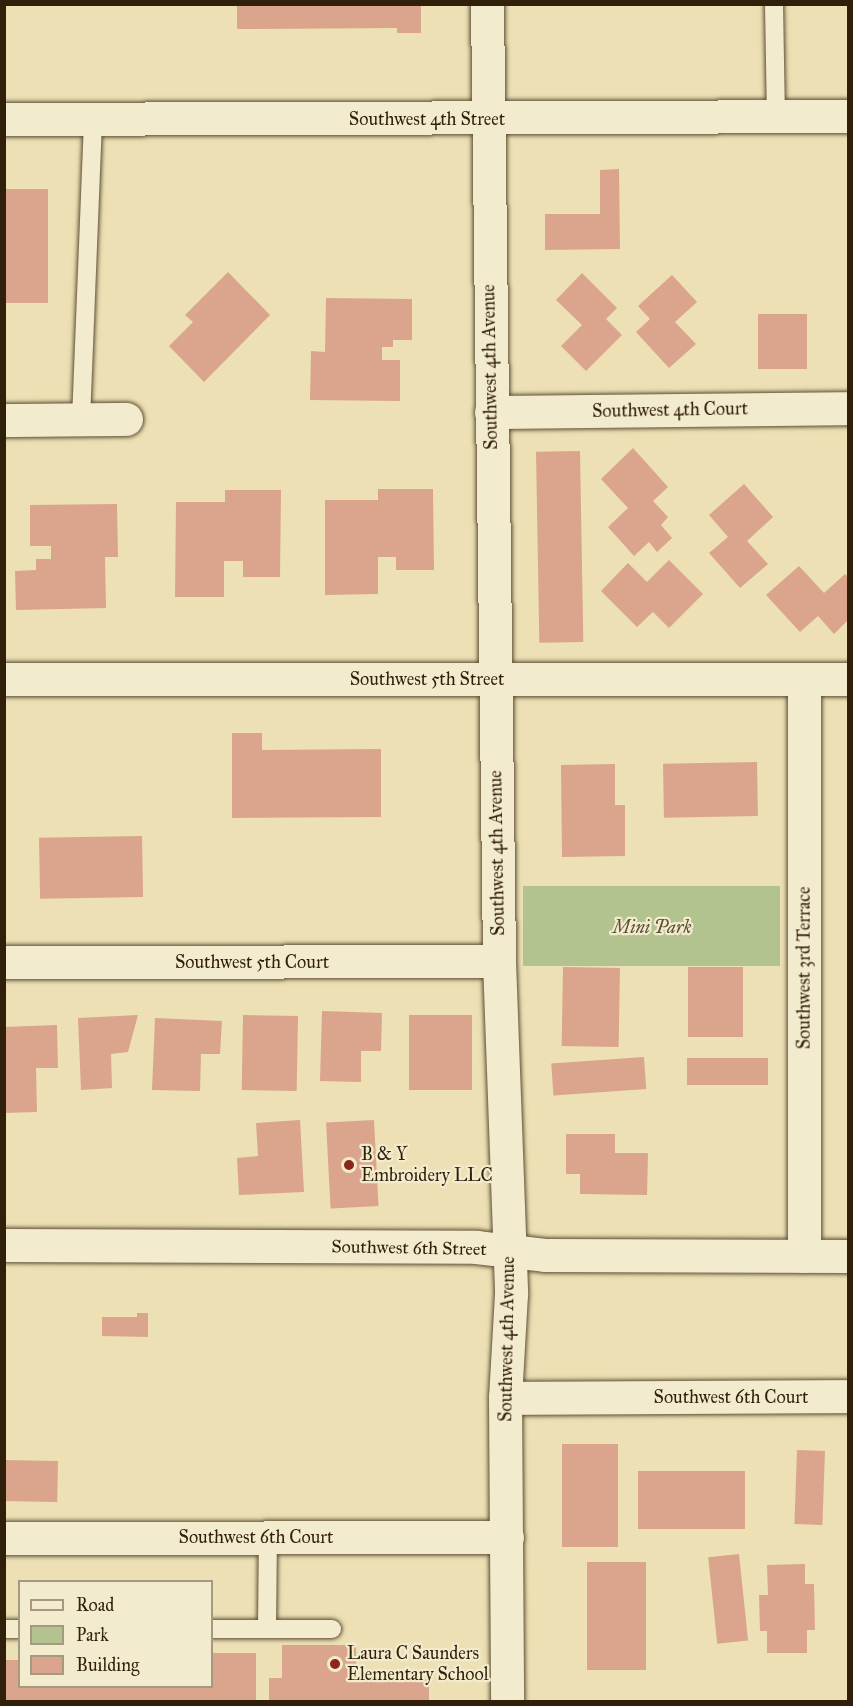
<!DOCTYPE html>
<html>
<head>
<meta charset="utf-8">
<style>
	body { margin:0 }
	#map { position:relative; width:853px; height:1706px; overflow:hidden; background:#ece0b4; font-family:"IM FELL Great Primer",serif }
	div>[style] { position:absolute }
	.green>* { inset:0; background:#b3c390; transform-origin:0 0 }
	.building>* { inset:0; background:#daa58c; transform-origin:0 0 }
	.roads { filter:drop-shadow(0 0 2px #5f4f34) drop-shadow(0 0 2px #5f4f34) }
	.service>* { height:18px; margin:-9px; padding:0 9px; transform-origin:9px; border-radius:9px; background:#f3ebce }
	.minor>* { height:33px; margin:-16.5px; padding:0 16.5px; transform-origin:16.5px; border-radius:16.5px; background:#f3ebce }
	.tertiary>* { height:33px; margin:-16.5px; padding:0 16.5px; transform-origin:16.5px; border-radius:16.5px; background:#f3ebce }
	.dots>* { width:16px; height:16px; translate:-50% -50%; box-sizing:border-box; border:3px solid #f3ebce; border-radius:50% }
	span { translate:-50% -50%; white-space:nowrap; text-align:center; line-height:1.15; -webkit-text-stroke:4.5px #f3ebce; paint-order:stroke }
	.street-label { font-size:18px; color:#301f09 }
	.park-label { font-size:18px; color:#575032; font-style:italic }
	.poi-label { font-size:18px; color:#301f09 }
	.left { translate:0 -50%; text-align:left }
	.frame { position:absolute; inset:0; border:6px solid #301f09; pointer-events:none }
	.legend { position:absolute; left:18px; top:1580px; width:195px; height:108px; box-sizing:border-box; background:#f3ebce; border:2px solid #a5997f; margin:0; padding:8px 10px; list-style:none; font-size:18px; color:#301f09 }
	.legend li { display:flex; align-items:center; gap:12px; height:30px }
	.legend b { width:30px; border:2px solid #a5997f }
</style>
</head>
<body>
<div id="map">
	<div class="green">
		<i style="left:523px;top:886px;width:257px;height:80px"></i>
	</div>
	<div class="building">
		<i style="clip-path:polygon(237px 4px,421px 4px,421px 33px,397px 33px,397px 28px,237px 29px)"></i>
		<i style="clip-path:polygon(619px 169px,620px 249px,545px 250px,545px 214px,600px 214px,600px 170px)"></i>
		<i style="left:4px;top:189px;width:44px;height:114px"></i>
		<i style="clip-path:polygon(228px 272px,270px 315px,204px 382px,169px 346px,193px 322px,185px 315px)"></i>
		<i style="clip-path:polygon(582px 273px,617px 308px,606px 319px,622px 335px,586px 371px,561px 346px,582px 325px,556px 300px)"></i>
		<i style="clip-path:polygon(672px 275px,697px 302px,675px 322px,696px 344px,669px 368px,636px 332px,650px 319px,638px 306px)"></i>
		<i style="clip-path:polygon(326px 298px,412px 299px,412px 340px,393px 340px,393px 347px,382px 347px,382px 360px,400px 360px,400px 401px,310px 400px,311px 351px,325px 352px)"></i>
		<i style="left:758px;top:314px;width:49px;height:55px"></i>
		<i style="clip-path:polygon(633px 448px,668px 487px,653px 501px,668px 517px,661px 525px,672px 538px,657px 552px,649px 542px,634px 556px,608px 527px,628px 508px,601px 479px)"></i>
		<i style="left:580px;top:451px;width:191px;height:44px;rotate:89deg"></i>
		<i style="clip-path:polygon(744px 484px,773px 517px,747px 541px,768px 564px,740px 588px,709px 553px,728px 537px,709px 515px)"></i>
		<i style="clip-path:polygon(378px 489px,433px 489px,434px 570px,396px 570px,396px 557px,378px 557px,378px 594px,325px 595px,325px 500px,378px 500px)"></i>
		<i style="clip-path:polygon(225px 490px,281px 490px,280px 577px,243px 577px,243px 561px,224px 561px,224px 597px,175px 597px,176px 502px,225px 502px)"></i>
		<i style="clip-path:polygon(117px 504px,118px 557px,105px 557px,106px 608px,16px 610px,15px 571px,36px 570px,36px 559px,51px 559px,51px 546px,30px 546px,30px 505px)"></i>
		<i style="clip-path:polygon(669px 560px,703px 594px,669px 628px,653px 612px,637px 627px,601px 591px,628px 563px,647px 582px)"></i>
		<i style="clip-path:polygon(799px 566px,824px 593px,845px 574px,848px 577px,848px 620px,834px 634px,818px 616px,800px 632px,766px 595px)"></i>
		<i style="clip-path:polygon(232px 733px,262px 733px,262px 750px,381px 749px,381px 817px,232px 818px)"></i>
		<i style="left:757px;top:762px;width:54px;height:94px;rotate:89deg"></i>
		<i style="clip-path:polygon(615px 764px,615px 805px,625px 805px,625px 856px,562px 857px,561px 765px)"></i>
		<i style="left:142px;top:836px;width:61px;height:103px;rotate:89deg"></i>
		<i style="left:563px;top:967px;width:57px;height:79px;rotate:1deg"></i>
		<i style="left:688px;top:967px;width:55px;height:70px"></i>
		<i style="clip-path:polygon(322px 1011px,382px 1013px,381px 1051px,361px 1051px,361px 1082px,320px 1081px)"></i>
		<i style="clip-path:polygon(138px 1015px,128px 1052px,111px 1054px,112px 1088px,81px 1090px,78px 1018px)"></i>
		<i style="left:243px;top:1015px;width:55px;height:75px;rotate:1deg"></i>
		<i style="left:472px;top:1015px;width:75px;height:63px;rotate:90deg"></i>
		<i style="clip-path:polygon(155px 1018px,222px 1021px,220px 1054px,201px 1054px,200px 1091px,152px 1090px)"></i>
		<i style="clip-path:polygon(57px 1025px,58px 1068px,36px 1068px,37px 1112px,4px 1113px,4px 1027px)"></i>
		<i style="left:644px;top:1057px;width:32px;height:93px;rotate:86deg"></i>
		<i style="left:687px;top:1058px;width:81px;height:27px"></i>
		<i style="clip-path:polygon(300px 1120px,304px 1192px,239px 1195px,237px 1158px,258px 1156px,256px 1123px)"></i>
		<i style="left:374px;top:1120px;width:86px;height:48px;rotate:87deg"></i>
		<i style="clip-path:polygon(566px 1134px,615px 1134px,615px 1153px,648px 1153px,647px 1195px,580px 1194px,580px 1174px,566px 1174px)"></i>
		<i style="clip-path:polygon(137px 1313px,148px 1313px,148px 1337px,102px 1336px,102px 1317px,137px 1317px)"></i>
		<i style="left:562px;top:1444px;width:56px;height:103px"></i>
		<i style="left:797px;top:1450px;width:28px;height:74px;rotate:2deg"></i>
		<i style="left:4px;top:1460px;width:54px;height:41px;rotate:1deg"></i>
		<i style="left:638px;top:1471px;width:107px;height:58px"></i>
		<i style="left:739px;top:1554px;width:87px;height:31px;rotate:84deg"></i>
		<i style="left:646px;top:1562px;width:108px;height:59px;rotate:90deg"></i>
		<i style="clip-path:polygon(805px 1564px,805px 1584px,814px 1584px,815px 1630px,807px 1630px,807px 1653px,767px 1653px,767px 1631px,760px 1631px,759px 1595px,768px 1595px,767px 1565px)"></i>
		<i style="clip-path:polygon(282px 1645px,356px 1645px,356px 1679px,429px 1679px,429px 1702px,269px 1702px,269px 1678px,282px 1678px)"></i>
		<i style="clip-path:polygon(212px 1653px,256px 1653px,256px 1702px,4px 1702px,4px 1660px,20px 1660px,20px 1686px,212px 1686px)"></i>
	</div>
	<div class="roads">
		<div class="service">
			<i style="left:774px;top:4px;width:112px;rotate:89deg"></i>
			<i style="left:81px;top:420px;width:301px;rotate:-87.7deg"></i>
			<i style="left:4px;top:1629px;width:16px"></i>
			<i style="left:212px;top:1629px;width:120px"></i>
			<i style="left:267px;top:1629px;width:92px;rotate:-89.4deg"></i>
		</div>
		<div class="minor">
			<i style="left:487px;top:4px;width:957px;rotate:89.28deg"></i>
			<i style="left:499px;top:961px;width:333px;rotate:87.9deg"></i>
			<i style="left:511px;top:1294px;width:104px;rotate:93.3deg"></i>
			<i style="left:505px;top:1398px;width:304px;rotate:89.6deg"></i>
			<i style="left:491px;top:412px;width:357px;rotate:-0.6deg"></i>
			<i style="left:4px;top:420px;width:122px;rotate:-0.5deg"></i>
			<i style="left:4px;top:679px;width:844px"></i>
			<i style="left:804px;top:679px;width:577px;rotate:90deg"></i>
			<i style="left:4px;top:962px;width:495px;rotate:-0.1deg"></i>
			<i style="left:4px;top:1245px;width:472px;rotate:0.2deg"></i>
			<i style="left:476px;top:1247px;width:69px;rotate:6.6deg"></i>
			<i style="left:545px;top:1255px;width:303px;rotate:0.2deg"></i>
			<i style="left:505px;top:1398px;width:343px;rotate:-0.3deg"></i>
			<i style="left:4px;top:1538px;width:503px;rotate:-0.11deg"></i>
		</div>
		<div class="tertiary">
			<i style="left:4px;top:119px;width:844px;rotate:-0.2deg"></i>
		</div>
	</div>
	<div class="dots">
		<i style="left:349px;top:1165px;background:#8f2418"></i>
		<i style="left:335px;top:1664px;background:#8f2418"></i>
	</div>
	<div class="street-label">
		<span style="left:427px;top:119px">Southwest 4th Street</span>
		<span style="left:490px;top:367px;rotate:-91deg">Southwest 4th Avenue</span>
		<span style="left:670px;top:410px;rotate:-1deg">Southwest 4th Court</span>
		<span style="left:427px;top:679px">Southwest 5th Street</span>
		<span style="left:497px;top:853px;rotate:-91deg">Southwest 4th Avenue</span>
		<span style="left:252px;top:962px">Southwest 5th Court</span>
		<span style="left:804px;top:968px;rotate:-90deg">Southwest 3rd Terrace</span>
		<span style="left:409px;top:1248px;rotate:1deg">Southwest 6th Street</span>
		<span style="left:507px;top:1339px;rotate:-89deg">Southwest 4th Avenue</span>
		<span style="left:731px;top:1397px">Southwest 6th Court</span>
		<span style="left:256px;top:1537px">Southwest 6th Court</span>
	</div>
	<div class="park-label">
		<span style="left:652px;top:927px">Mini Park</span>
	</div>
	<div class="poi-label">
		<span class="left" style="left:361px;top:1165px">B &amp; Y<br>Embroidery LLC</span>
		<span class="left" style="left:347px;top:1664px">Laura C Saunders<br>Elementary School</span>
	</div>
	<div class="frame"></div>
	<ul class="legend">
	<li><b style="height:8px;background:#f3ebce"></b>Road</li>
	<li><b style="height:16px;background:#b3c390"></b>Park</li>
	<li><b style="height:16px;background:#daa58c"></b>Building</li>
	</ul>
</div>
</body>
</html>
